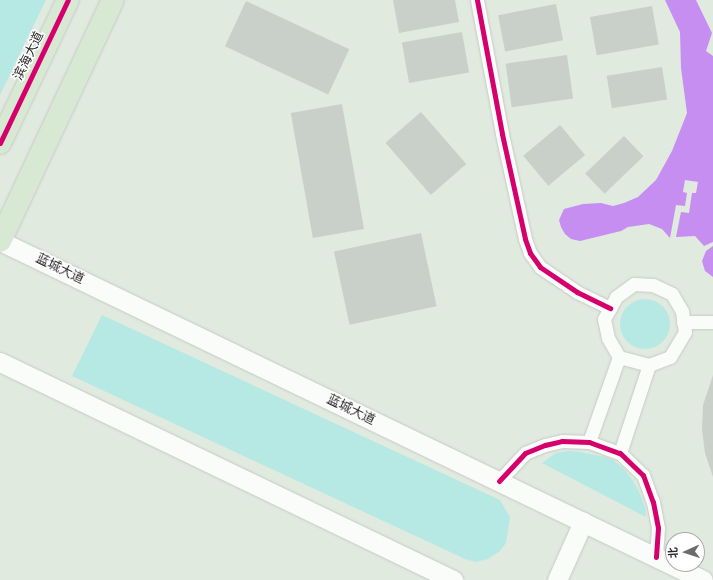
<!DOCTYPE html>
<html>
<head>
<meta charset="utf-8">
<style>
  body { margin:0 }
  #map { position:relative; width:713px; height:580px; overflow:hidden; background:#e0eadf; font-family:"Sofia Sans Condensed","Noto Sans SC",sans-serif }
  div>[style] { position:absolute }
  .green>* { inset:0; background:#b6e9e3 }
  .round { border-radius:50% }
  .water>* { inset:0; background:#c68ef0 }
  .building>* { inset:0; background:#c9d0c9; transform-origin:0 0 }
  .roads { filter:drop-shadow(0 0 1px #c8c9c7) drop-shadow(0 0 1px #c8c9c7) }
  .street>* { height:13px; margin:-6.5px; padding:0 6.5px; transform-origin:6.5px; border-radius:6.5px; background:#fafcfa }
  .secondary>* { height:19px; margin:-9.5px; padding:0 9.5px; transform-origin:9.5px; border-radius:9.5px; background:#fafcfa }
  .highway>* { height:22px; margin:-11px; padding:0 11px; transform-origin:11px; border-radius:11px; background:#d8e9d3 }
  .cycleway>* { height:5px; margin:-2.5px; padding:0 2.5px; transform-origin:2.5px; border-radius:2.5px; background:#d6006c }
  span { translate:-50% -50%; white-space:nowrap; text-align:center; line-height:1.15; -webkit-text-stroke:3px #fff; paint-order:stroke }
  .street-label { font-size:13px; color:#2a2a2a }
  .north { position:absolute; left:665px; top:532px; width:40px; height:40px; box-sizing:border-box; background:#fff; border:1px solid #aaa; border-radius:50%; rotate:267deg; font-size:11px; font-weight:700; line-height:16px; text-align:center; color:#2a2a2a }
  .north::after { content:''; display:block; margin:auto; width:14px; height:18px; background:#6a6d69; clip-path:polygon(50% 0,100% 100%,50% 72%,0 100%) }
</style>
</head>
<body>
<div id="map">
  <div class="green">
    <div style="clip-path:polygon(0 0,46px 0,0 95px)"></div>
    <div class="round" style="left:620px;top:299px;width:50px;height:50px"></div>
    <div style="clip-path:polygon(102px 315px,500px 500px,510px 517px,506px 543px,500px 551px,488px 559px,476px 562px,465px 559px,72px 376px)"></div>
    <div style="clip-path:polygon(569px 451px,580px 452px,605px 457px,613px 460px,624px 469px,634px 482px,640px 494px,645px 507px,646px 517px,542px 463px,556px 453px)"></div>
  </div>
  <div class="water">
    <div style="clip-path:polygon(665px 0,696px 0,712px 33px,706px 51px,713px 56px,713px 242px,704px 246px,695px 236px,676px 237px,681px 212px,689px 213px,692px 193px,696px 193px,698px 182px,685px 180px,683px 192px,687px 193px,685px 206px,676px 205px,670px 238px,662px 229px,649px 224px,628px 227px,621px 231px,580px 241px,571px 239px,565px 234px,561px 227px,559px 220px,564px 209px,583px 204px,601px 203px,613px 206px,624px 203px,638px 197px,656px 180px,672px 151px,687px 113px,681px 68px,680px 32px)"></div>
    <div style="clip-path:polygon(713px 246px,713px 277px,705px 271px,702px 261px,706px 251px)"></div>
  </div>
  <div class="building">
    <div style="clip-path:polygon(393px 0,455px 0,459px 22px,399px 33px)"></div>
    <div style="left:246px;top:1px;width:114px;height:50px;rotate:25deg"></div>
    <div style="left:556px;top:4px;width:37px;height:59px;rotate:79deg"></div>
    <div style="left:652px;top:6px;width:39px;height:63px;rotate:80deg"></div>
    <div style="left:462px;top:32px;width:41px;height:61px;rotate:80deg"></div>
    <div style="left:567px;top:55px;width:44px;height:62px;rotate:82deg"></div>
    <div style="left:662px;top:67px;width:33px;height:56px;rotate:81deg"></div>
    <div style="left:342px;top:104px;width:127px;height:52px;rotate:80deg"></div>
    <div style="left:421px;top:112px;width:69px;height:47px;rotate:49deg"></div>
    <div style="left:560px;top:125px;width:39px;height:48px;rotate:50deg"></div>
    <div style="left:624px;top:136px;width:28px;height:54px;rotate:46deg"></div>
    <div style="left:421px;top:233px;width:75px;height:89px;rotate:78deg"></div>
    <div style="clip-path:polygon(713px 375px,713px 477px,705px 453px,702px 429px,703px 405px)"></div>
  </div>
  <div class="roads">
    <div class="street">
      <div style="left:477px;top:0;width:136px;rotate:79.4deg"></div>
      <div style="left:502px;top:134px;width:107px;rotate:77.6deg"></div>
      <div style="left:525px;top:239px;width:15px;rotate:70deg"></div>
      <div style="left:530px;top:253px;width:17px;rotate:54deg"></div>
      <div style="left:540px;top:267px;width:45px;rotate:34deg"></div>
      <div style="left:577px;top:292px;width:37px;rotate:26deg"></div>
      <div style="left:634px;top:284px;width:19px;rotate:3deg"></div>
      <div style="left:653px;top:285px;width:21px;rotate:25deg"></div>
      <div style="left:672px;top:294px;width:20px;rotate:60deg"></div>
      <div style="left:682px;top:311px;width:21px;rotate:82deg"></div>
      <div style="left:685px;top:332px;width:29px;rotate:121deg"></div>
      <div style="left:670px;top:357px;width:22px;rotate:159deg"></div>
      <div style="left:649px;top:365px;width:31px;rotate:-165deg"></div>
      <div style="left:619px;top:357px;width:22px;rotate:-120deg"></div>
      <div style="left:608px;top:338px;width:19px;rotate:-102deg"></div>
      <div style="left:604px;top:319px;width:25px;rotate:-61deg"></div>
      <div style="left:616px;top:297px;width:22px;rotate:-36deg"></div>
      <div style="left:683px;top:322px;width:30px"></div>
      <div style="left:589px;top:442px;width:90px;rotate:-70.6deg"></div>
      <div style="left:620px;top:453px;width:93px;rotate:-71.8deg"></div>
      <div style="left:499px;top:481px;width:38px;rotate:-47deg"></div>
      <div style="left:525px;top:453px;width:22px;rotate:-22deg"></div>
      <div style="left:545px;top:445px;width:17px;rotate:-13deg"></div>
      <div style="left:562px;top:441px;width:27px;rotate:2deg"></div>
      <div style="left:589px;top:442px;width:33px;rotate:20deg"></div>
      <div style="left:620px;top:453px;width:32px;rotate:44deg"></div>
      <div style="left:643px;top:475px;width:29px;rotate:70deg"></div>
      <div style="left:653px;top:502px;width:26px;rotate:79deg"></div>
      <div style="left:658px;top:528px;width:29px;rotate:94deg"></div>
    </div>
    <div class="secondary">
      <div style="left:0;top:241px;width:780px;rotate:25.74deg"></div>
      <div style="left:0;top:362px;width:503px;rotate:25.7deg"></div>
      <div style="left:557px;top:580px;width:64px;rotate:-65.9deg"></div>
    </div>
    <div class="highway">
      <div style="left:0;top:143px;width:158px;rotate:-64.6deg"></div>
      <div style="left:0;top:241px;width:266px;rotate:-64.9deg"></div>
    </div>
  </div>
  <div class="cycleway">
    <div style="left:477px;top:0;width:136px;rotate:79.4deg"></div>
    <div style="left:502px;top:134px;width:107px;rotate:77.6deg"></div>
    <div style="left:525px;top:239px;width:15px;rotate:70deg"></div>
    <div style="left:530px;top:253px;width:17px;rotate:54deg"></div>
    <div style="left:540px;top:267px;width:45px;rotate:34deg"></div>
    <div style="left:577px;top:292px;width:37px;rotate:26deg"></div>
    <div style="left:0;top:143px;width:158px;rotate:-64.6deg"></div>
    <div style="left:499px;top:481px;width:38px;rotate:-47deg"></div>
    <div style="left:525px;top:453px;width:22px;rotate:-22deg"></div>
    <div style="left:545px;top:445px;width:17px;rotate:-13deg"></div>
    <div style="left:562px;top:441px;width:27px;rotate:2deg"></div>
    <div style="left:589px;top:442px;width:33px;rotate:20deg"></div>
    <div style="left:620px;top:453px;width:32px;rotate:44deg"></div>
    <div style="left:643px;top:475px;width:29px;rotate:70deg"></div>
    <div style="left:653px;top:502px;width:26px;rotate:79deg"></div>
    <div style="left:658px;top:528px;width:29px;rotate:94deg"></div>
  </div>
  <div class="street-label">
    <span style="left:29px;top:56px;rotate:-64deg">滨海大道</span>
    <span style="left:60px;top:269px;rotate:26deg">蓝城大道</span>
    <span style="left:351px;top:410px;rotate:26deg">蓝城大道</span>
  </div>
  <div class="north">北</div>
</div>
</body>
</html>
